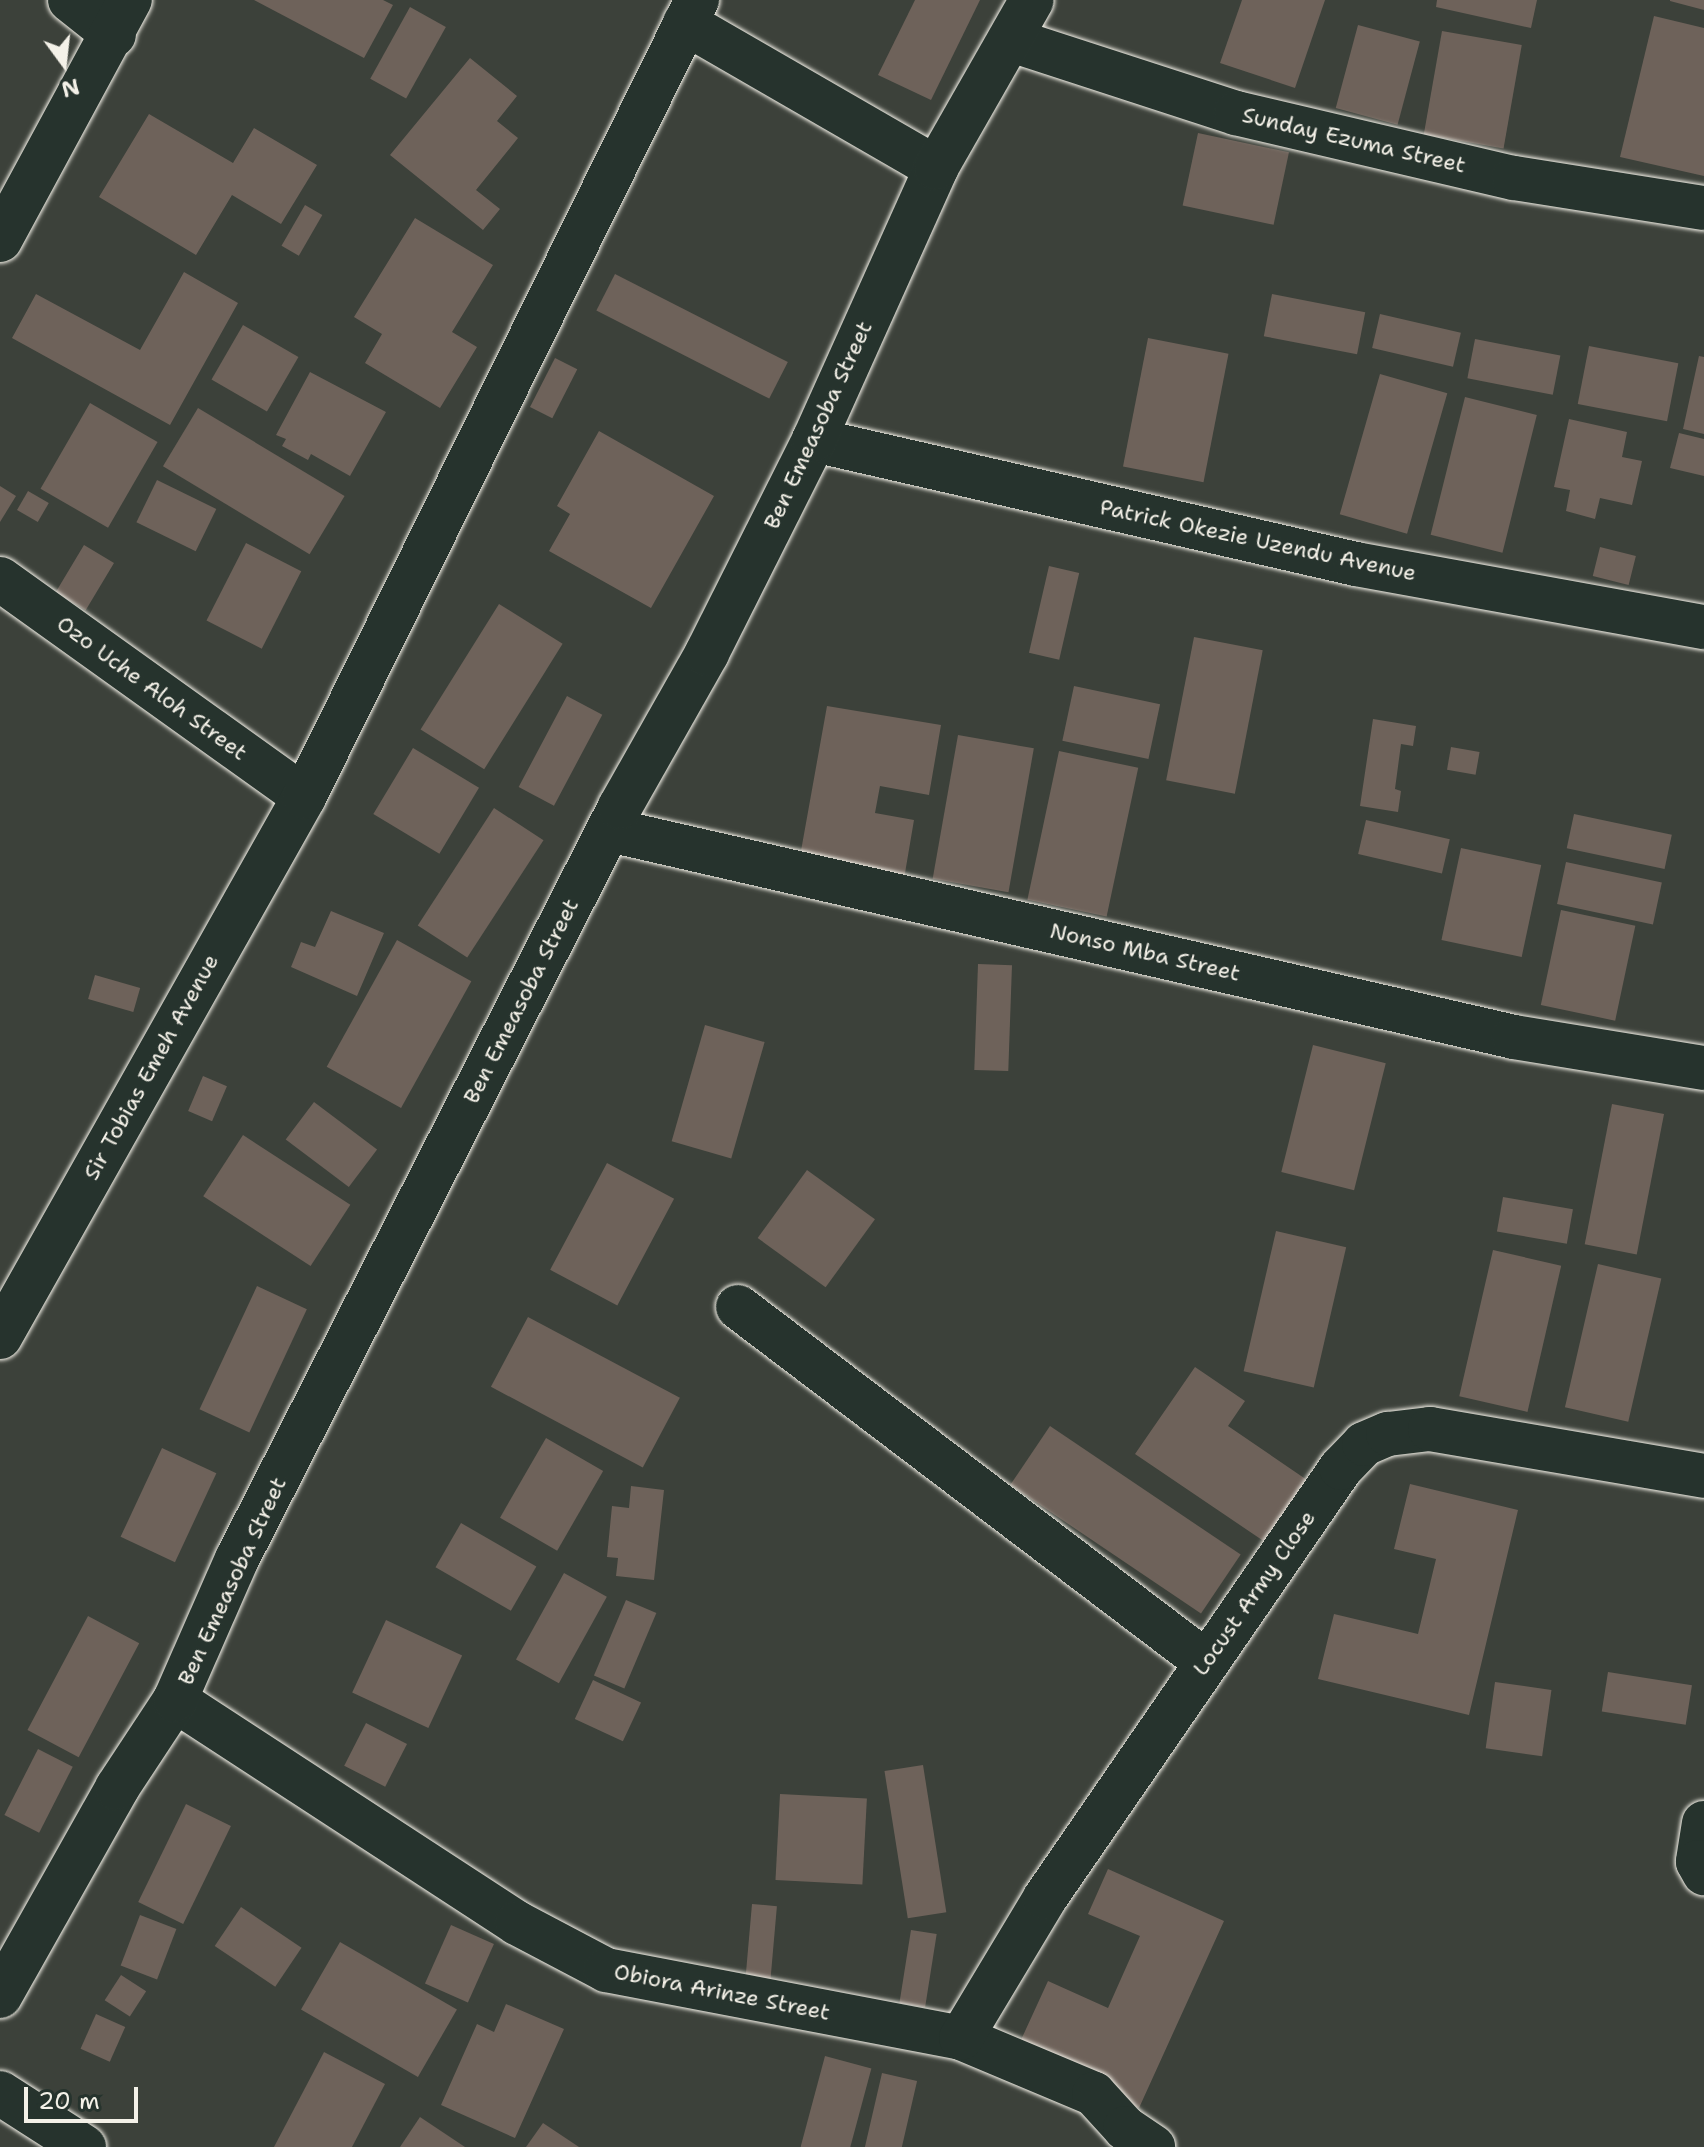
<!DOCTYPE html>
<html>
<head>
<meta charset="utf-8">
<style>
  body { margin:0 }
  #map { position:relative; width:1704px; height:2147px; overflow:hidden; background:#3c413a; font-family:"Shantell Sans",sans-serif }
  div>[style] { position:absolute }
  .building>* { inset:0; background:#6e625a; transform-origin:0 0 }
  .roads { filter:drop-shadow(0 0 2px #f4f1e8) drop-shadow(0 0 2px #f4f1e8) }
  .minor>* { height:44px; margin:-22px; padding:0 22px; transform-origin:22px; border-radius:22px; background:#26332d }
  span { translate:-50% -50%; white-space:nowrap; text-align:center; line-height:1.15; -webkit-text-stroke:6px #26332d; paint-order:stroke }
  .street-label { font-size:22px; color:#f4f1e8 }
  .north { position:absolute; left:24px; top:24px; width:80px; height:80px; -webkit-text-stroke:6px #26332d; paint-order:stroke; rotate:165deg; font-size:22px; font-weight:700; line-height:32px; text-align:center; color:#f4f1e8 }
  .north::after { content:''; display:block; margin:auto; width:28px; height:36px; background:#f4f1e8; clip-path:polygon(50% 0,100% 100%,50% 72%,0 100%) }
  .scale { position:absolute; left:24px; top:2087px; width:114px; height:36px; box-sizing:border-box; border:4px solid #f4f1e8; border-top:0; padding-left:10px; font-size:24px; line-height:28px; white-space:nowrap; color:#f4f1e8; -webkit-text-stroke:6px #26332d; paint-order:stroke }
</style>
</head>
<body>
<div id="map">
  <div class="building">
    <div style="clip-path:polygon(254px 0,383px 0,393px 5px,364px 58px)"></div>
    <div style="clip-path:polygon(915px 0,980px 0,931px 100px,878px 75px)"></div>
    <div style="clip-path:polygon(1242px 0,1325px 0,1295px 88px,1220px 63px)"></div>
    <div style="clip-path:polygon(1437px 0,1537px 0,1531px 28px,1436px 7px)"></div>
    <div style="clip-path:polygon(1670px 0,1704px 0,1704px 10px,1670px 1px)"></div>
    <div style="left:410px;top:7px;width:41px;height:82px;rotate:29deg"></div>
    <div style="clip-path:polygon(1654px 16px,1704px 28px,1704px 176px,1620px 157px)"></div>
    <div style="left:1358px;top:25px;width:64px;height:86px;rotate:15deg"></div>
    <div style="left:1442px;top:31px;width:81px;height:105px;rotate:10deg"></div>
    <div style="clip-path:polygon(470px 58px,517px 96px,497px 121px,518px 138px,476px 190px,500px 209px,483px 230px,390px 155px)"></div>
    <div style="clip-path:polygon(149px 114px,233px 163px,254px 128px,317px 165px,281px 224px,232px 195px,196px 255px,99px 197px)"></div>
    <div style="left:1198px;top:133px;width:93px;height:74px;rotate:12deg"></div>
    <div style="left:305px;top:205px;width:20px;height:47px;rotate:30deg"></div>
    <div style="clip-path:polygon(415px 218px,493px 265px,452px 332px,477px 347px,440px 408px,365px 363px,382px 334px,354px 317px)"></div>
    <div style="clip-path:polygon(184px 272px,238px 303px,170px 425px,12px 338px,36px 294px,140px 350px)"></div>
    <div style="left:615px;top:274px;width:194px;height:41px;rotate:27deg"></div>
    <div style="left:1272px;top:294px;width:95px;height:43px;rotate:11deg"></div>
    <div style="left:1380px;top:314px;width:83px;height:35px;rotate:13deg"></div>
    <div style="left:243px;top:325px;width:64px;height:63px;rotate:30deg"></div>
    <div style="left:1148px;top:338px;width:82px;height:131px;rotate:11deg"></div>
    <div style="left:1475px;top:339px;width:87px;height:40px;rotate:11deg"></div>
    <div style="left:1589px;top:346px;width:91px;height:59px;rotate:11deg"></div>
    <div style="clip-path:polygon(1699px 356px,1704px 357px,1704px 434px,1683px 429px)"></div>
    <div style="left:555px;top:358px;width:25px;height:55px;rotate:27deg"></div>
    <div style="clip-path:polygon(310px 372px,386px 412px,350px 476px,311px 454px,308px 460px,282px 446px,286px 439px,276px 435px)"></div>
    <div style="left:1380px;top:374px;width:70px;height:146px;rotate:16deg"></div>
    <div style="left:1465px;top:397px;width:74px;height:142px;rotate:14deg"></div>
    <div style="left:90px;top:403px;width:78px;height:99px;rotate:30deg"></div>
    <div style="left:198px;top:408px;width:171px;height:68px;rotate:31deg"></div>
    <div style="clip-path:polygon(1569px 419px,1627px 432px,1622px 457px,1642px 461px,1632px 505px,1600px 498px,1595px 519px,1566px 511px,1570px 490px,1554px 487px)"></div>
    <div style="clip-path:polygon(599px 431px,714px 496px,651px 608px,549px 551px,570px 514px,557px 506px)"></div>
    <div style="clip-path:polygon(1679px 433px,1704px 439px,1704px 476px,1670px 468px)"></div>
    <div style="left:157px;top:480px;width:66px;height:47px;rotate:26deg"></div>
    <div style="clip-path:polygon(0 486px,16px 496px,0 522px)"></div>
    <div style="left:28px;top:491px;width:24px;height:22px;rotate:30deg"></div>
    <div style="left:246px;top:543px;width:62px;height:87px;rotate:27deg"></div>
    <div style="left:84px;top:545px;width:35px;height:55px;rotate:31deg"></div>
    <div style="left:1600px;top:547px;width:37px;height:30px;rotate:14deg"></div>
    <div style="left:1049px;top:566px;width:31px;height:89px;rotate:13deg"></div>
    <div style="left:499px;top:604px;width:75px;height:148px;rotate:32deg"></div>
    <div style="left:1194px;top:637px;width:70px;height:146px;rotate:11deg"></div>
    <div style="left:1074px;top:686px;width:88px;height:56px;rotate:12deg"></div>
    <div style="left:567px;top:696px;width:40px;height:103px;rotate:28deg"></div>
    <div style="clip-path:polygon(827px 706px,941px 725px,929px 795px,880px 786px,875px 813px,914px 820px,904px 879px,799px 862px)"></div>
    <div style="clip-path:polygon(1373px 719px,1416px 726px,1413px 746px,1401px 744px,1395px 789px,1401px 791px,1398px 812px,1360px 806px)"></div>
    <div style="left:958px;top:735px;width:77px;height:146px;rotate:10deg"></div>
    <div style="left:1451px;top:747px;width:29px;height:23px;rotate:10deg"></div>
    <div style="left:413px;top:748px;width:77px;height:77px;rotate:31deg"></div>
    <div style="left:1059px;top:751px;width:81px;height:152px;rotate:12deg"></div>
    <div style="left:494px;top:808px;width:59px;height:140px;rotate:33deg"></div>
    <div style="left:1574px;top:814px;width:100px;height:35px;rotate:12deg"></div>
    <div style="left:1366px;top:820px;width:86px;height:35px;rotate:13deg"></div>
    <div style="left:1461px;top:848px;width:82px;height:94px;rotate:12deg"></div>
    <div style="left:1566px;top:862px;width:98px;height:43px;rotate:12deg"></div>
    <div style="left:1561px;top:910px;width:76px;height:97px;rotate:12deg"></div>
    <div style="clip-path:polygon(331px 911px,384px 933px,357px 996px,291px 967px,301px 942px,315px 947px)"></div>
    <div style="left:397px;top:940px;width:85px;height:145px;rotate:29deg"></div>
    <div style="left:978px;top:964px;width:34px;height:106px;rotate:2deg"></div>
    <div style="left:95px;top:975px;width:47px;height:25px;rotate:16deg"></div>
    <div style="left:705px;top:1025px;width:62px;height:121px;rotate:16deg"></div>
    <div style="left:1313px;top:1045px;width:75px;height:131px;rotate:14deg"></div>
    <div style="left:203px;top:1076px;width:26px;height:38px;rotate:23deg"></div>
    <div style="left:314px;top:1102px;width:79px;height:47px;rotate:37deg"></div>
    <div style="left:1612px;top:1104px;width:53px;height:143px;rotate:11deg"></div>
    <div style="left:243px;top:1135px;width:128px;height:73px;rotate:33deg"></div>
    <div style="left:607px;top:1163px;width:76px;height:121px;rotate:28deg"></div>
    <div style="left:807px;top:1170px;width:84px;height:84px;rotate:36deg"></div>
    <div style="left:1503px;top:1197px;width:71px;height:35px;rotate:10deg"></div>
    <div style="left:1276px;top:1231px;width:72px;height:144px;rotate:13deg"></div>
    <div style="left:1493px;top:1250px;width:70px;height:150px;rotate:13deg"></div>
    <div style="left:1598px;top:1264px;width:65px;height:147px;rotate:13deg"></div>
    <div style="left:257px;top:1286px;width:55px;height:136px;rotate:25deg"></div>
    <div style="left:528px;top:1317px;width:172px;height:79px;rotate:28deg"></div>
    <div style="clip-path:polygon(1195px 1367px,1245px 1401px,1228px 1426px,1307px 1480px,1265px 1542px,1135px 1454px)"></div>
    <div style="left:1050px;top:1426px;width:230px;height:71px;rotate:34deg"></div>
    <div style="left:546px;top:1438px;width:66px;height:92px;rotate:30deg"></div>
    <div style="left:162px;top:1448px;width:60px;height:98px;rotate:25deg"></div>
    <div style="clip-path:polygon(1410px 1484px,1518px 1510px,1469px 1715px,1318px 1679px,1334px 1614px,1418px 1634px,1436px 1559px,1394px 1549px)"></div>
    <div style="clip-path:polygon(631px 1486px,664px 1490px,654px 1580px,616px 1576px,618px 1558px,607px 1557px,612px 1506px,629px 1508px)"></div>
    <div style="left:461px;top:1523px;width:87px;height:51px;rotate:30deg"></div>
    <div style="left:564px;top:1573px;width:49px;height:99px;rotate:29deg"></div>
    <div style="left:626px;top:1600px;width:33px;height:82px;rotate:23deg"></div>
    <div style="left:88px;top:1616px;width:58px;height:129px;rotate:28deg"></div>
    <div style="left:386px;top:1620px;width:84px;height:80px;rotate:25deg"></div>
    <div style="left:1608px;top:1672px;width:85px;height:40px;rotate:9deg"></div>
    <div style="left:593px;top:1680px;width:53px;height:43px;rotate:25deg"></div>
    <div style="left:1495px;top:1682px;width:57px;height:67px;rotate:8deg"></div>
    <div style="left:366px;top:1723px;width:46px;height:48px;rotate:27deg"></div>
    <div style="left:38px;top:1749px;width:39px;height:74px;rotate:27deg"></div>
    <div style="left:923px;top:1765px;width:149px;height:39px;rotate:81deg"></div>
    <div style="left:780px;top:1794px;width:87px;height:86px;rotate:3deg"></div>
    <div style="left:186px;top:1804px;width:50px;height:109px;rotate:26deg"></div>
    <div style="clip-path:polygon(1108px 1869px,1224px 1921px,1139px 2108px,1015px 2053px,1048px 1981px,1108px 2008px,1140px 1936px,1088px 1914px)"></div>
    <div style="left:752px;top:1904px;width:25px;height:83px;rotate:5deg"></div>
    <div style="left:241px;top:1907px;width:73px;height:47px;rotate:34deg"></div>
    <div style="left:140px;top:1915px;width:39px;height:54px;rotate:21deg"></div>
    <div style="left:451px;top:1925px;width:47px;height:64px;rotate:24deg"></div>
    <div style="left:911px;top:1930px;width:26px;height:74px;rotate:9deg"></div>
    <div style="left:340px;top:1942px;width:135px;height:78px;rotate:30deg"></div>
    <div style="left:121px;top:1975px;width:30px;height:30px;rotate:33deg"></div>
    <div style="clip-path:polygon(506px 2004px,564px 2029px,515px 2138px,441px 2105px,477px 2024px,494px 2032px)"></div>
    <div style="left:96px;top:2014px;width:32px;height:38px;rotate:24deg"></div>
    <div style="clip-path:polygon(324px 2052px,385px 2084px,352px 2147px,274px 2147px)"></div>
    <div style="left:825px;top:2056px;width:48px;height:94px;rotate:15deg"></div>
    <div style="left:882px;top:2073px;width:36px;height:76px;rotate:13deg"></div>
    <div style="clip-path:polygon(420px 2117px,465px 2147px,400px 2147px)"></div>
    <div style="clip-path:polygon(543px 2123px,579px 2147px,526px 2147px)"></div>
  </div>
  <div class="roads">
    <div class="minor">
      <div style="left:70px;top:0;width:56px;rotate:38.5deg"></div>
      <div style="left:685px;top:23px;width:290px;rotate:30deg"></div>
      <div style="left:1011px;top:40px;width:237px;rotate:18deg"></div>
      <div style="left:1236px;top:113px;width:285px;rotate:13.2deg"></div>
      <div style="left:1514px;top:178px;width:192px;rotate:9deg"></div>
      <div style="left:0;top:240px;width:273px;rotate:-61.6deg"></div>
      <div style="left:814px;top:440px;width:556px;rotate:12.89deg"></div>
      <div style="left:1356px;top:564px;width:354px;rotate:10.3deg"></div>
      <div style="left:0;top:579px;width:374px;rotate:35.6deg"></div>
      <div style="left:620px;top:807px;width:25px;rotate:104deg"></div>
      <div style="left:614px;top:831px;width:923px;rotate:12.89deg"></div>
      <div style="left:1514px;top:1037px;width:193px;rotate:9.3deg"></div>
      <div style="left:738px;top:1307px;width:587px;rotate:37.18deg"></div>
      <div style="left:0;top:1337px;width:620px;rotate:-60.62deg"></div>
      <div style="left:304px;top:797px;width:889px;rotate:-63.75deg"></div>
      <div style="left:175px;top:1700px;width:408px;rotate:33.1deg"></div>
      <div style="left:517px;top:1923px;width:101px;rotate:27.8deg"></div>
      <div style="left:606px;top:1970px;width:361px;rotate:10.8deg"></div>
      <div style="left:961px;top:2038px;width:144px;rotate:22.8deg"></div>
      <div style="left:1094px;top:2094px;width:46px;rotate:47.6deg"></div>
      <div style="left:1125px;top:2128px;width:34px;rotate:34deg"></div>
      <div style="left:1704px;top:1823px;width:39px;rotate:99deg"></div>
      <div style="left:1698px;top:1862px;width:13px;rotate:61deg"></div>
      <div style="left:0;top:1996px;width:239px;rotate:-60.6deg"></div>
      <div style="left:117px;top:1788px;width:105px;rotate:-56.6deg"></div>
      <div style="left:175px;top:1700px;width:154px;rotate:-66.3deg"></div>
      <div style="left:237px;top:1559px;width:844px;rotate:-63.01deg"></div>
      <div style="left:620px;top:807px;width:177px;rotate:-60.5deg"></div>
      <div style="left:707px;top:653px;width:238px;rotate:-63.3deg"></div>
      <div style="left:814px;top:440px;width:298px;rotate:-65.8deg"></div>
      <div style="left:936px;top:168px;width:193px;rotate:-60.3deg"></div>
      <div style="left:961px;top:2038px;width:163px;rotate:-59deg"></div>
      <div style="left:1045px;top:1898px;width:522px;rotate:-55.46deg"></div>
      <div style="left:1341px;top:1468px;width:33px;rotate:-46deg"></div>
      <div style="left:1364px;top:1444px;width:26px;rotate:-23deg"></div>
      <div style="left:1388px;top:1434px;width:42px;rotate:-6.8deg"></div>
      <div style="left:1430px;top:1429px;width:278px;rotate:9.7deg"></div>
      <div style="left:0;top:2093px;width:100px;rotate:32.7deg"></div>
    </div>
  </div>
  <div class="street-label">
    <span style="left:1354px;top:140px;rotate:13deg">Sunday Ezuma Street</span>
    <span style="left:818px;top:425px;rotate:-65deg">Ben Emeasoba Street</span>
    <span style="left:1258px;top:540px;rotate:12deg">Patrick Okezie Uzendu Avenue</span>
    <span style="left:152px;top:688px;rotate:36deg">Ozo Uche Aloh Street</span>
    <span style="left:1145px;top:952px;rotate:13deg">Nonso Mba Street</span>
    <span style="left:521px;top:1001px;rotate:-63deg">Ben Emeasoba Street</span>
    <span style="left:151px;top:1067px;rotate:-61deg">Sir Tobias Emeh Avenue</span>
    <span style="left:232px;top:1581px;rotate:-65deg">Ben Emeasoba Street</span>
    <span style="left:1254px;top:1593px;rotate:-55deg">Locust Army Close</span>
    <span style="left:722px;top:1992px;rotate:11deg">Obiora Arinze Street</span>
  </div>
  <div class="north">N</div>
  <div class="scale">20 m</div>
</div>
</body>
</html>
